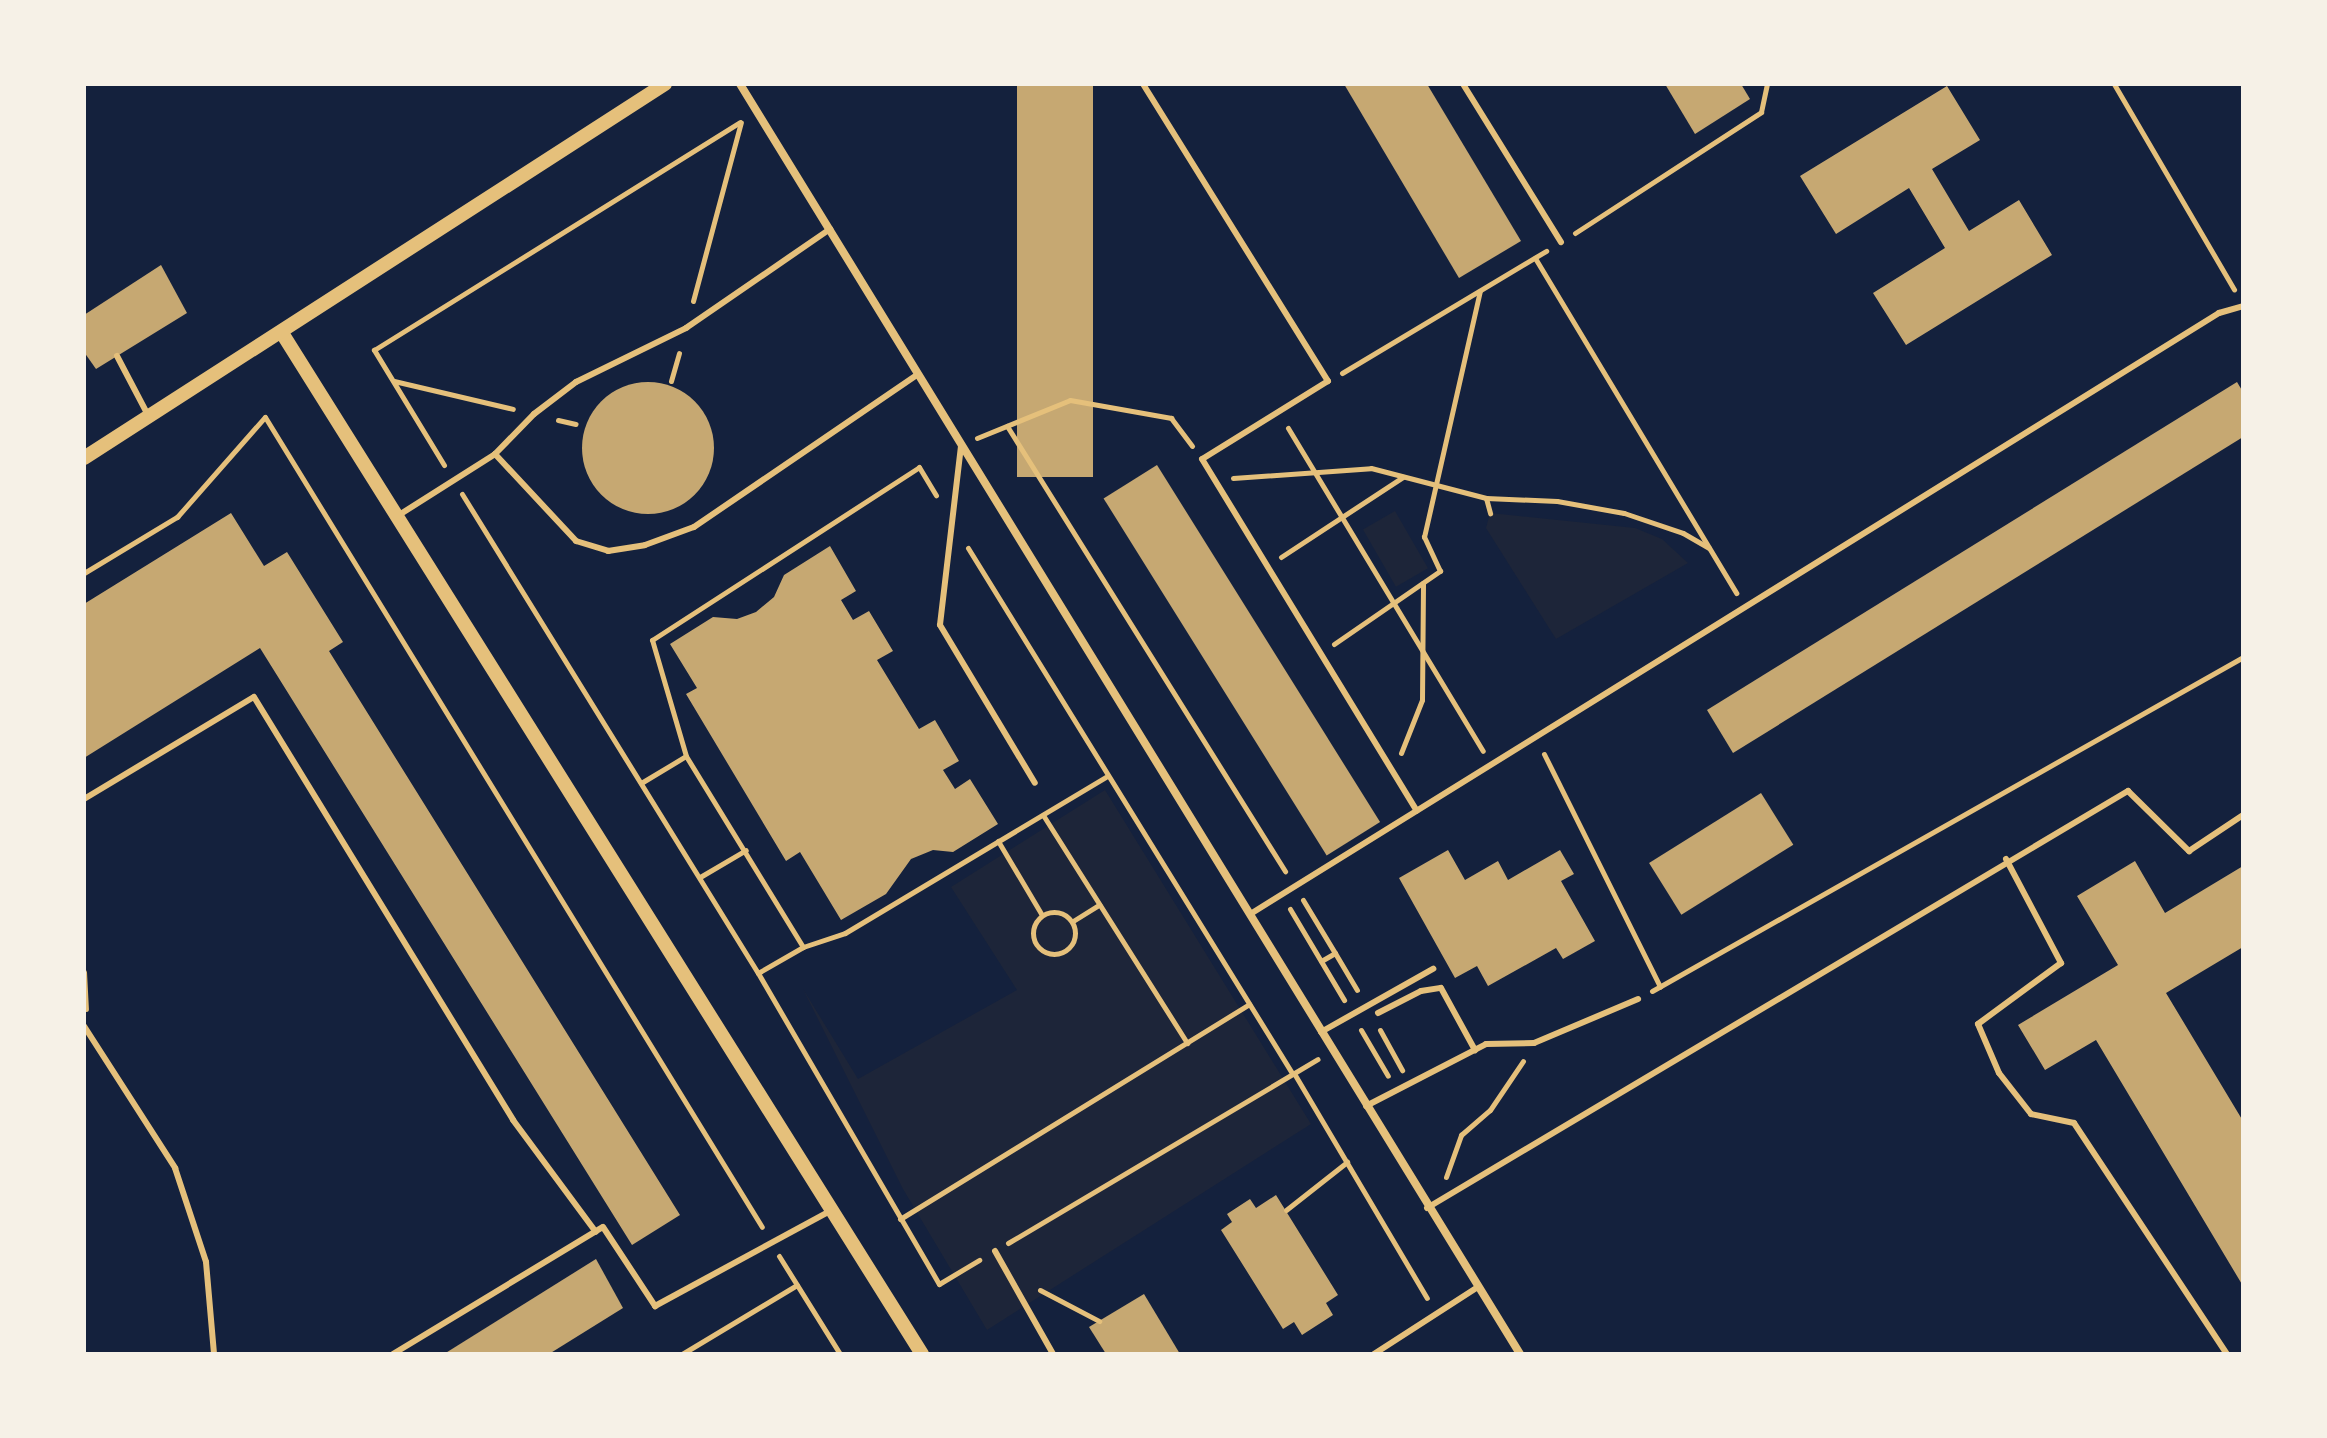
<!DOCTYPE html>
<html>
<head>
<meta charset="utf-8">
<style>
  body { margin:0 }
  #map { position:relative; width:2327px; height:1438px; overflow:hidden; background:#14213d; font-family:Raleway,sans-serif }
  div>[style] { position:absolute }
  .green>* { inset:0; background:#1d2539; transform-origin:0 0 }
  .building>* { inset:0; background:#c6a872; transform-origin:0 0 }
  .round { border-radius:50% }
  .path>* { height:5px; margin:-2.5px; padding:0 2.5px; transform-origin:2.5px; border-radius:2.5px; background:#e5c07b }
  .path>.ring { margin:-2.5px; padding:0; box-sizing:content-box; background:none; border:5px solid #e5c07b; border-radius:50% }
  .service>* { height:6px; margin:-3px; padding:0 3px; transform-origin:3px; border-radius:3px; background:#e5c07b }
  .minor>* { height:8px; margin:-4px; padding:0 4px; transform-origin:4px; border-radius:4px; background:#e5c07b }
  .tertiary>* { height:14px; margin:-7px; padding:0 7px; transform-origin:7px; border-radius:7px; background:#e5c07b }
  span { translate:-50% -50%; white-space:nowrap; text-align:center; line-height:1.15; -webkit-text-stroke:8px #f6f1e7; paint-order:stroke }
  .frame { position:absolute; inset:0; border:86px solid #f6f1e7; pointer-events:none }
</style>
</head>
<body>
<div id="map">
  <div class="green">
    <div style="left:1395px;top:511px;width:66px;height:37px;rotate:60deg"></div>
    <div style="clip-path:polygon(1490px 513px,1635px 528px,1662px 539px,1688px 563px,1556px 639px,1486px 528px)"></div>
    <div style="clip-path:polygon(1105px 790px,1311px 1124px,987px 1330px,903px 1189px,803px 989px,858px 1079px,1017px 990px,951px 887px)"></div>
  </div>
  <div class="building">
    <div style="left:1017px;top:84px;width:76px;height:393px"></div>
    <div style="clip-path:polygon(1344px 84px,1427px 84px,1521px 241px,1459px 278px)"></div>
    <div style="clip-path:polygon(1665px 84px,1741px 84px,1750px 99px,1695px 134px)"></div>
    <div style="clip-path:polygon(1947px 86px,1980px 140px,1932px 169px,1969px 231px,2019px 200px,2052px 255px,1906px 345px,1873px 293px,1945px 248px,1909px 188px,1836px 234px,1800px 176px)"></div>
    <div style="clip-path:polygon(161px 265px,187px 313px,96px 369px,84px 352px,84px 315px)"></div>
    <div class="round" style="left:582px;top:382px;width:132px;height:132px"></div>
    <div style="clip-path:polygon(2237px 382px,2243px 392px,2243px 437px,1733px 753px,1707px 710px)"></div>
    <div style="left:1157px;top:465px;width:421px;height:63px;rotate:58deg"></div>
    <div style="clip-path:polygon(231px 513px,264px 566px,287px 552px,343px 642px,329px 651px,680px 1215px,632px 1245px,260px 648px,84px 758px,84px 604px)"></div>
    <div style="clip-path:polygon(830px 546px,856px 591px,841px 600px,853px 620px,869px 611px,893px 651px,877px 660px,919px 729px,935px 720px,959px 761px,943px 770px,955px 789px,970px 779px,998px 824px,953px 852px,933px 850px,911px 859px,886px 894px,841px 920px,800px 852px,786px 861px,686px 694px,697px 688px,670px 644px,713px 617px,737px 619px,756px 612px,774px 597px,784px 575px)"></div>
    <div style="left:1761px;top:793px;width:61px;height:132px;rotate:58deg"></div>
    <div style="clip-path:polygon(1448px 850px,1465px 880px,1498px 861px,1508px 880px,1560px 850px,1574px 874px,1561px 881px,1595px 941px,1563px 959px,1556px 948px,1488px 986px,1477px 966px,1455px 978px,1399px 878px)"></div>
    <div style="clip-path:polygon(2135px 861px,2165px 913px,2243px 866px,2243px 947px,2166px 993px,2243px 1121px,2243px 1286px,2096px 1040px,2045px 1070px,2018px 1025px,2118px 965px,2077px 896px)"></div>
    <div style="clip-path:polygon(1276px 1195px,1338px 1295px,1326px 1303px,1333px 1315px,1302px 1335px,1294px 1322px,1283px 1329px,1221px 1230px,1232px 1222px,1227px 1214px,1250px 1199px,1256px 1208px)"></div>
    <div style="clip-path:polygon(596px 1259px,623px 1308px,549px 1354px,444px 1354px)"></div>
    <div style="clip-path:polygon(1144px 1294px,1180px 1354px,1106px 1354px,1089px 1327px)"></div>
  </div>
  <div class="path">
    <div style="left:2114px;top:84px;width:238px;rotate:59.7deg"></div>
    <div style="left:1575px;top:233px;width:222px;rotate:-33deg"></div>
    <div style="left:1761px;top:112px;width:29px;rotate:-78deg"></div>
    <div style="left:1535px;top:258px;width:391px;rotate:59deg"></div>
    <div style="left:693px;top:301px;width:185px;rotate:-75deg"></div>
    <div style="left:1342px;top:373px;width:238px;rotate:-30.9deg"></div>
    <div style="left:394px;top:381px;width:122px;rotate:13.2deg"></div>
    <div style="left:671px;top:381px;width:29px;rotate:-74deg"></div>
    <div style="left:558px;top:420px;width:18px;rotate:13deg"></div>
    <div style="left:1007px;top:426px;width:525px;rotate:58.01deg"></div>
    <div style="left:1288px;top:428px;width:377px;rotate:58.9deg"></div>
    <div style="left:977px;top:438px;width:100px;rotate:-22.2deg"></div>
    <div style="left:1070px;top:400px;width:103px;rotate:10.1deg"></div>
    <div style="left:1171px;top:418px;width:35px;rotate:53deg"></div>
    <div style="left:444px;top:465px;width:135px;rotate:-121.3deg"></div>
    <div style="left:374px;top:350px;width:431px;rotate:-31.9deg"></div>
    <div style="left:1233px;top:478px;width:138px;rotate:-4.1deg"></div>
    <div style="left:1371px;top:468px;width:119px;rotate:14.6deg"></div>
    <div style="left:1486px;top:498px;width:71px;rotate:2.4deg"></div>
    <div style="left:1557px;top:501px;width:68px;rotate:10.2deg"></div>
    <div style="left:1624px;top:513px;width:62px;rotate:18.7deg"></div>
    <div style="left:1683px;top:533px;width:30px;rotate:30deg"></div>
    <div style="left:462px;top:494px;width:563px;rotate:58.29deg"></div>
    <div style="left:758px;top:973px;width:360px;rotate:59.8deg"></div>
    <div style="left:939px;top:1284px;width:47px;rotate:-31deg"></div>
    <div style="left:1486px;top:498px;width:16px;rotate:75deg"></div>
    <div style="left:968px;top:548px;width:617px;rotate:58.32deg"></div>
    <div style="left:1281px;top:557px;width:146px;rotate:-33.3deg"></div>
    <div style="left:84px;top:573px;width:109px;rotate:-31.1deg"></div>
    <div style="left:177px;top:517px;width:133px;rotate:-48.7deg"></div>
    <div style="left:265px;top:417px;width:950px;rotate:58.47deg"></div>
    <div style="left:1334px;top:644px;width:129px;rotate:-34.6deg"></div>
    <div style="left:1440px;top:571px;width:38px;rotate:-115deg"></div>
    <div style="left:1424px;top:537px;width:252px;rotate:-77.2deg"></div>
    <div style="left:1401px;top:753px;width:57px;rotate:-68.4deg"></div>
    <div style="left:1422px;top:700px;width:117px;rotate:-89.5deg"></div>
    <div style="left:1544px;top:754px;width:260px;rotate:63.5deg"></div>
    <div style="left:641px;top:783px;width:52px;rotate:-31deg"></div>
    <div style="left:1043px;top:815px;width:270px;rotate:57.7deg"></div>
    <div style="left:998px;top:841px;width:86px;rotate:59.3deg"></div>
    <div style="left:700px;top:877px;width:53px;rotate:-30.4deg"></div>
    <div style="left:1303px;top:900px;width:62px;rotate:58.9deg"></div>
    <div style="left:1335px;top:953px;width:16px;rotate:150deg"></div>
    <div style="left:1290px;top:909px;width:106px;rotate:59.3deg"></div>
    <div class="ring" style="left:1033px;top:912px;width:37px;height:37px"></div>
    <div style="left:1073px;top:921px;width:31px;rotate:-32deg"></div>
    <div style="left:803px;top:947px;width:224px;rotate:-121.5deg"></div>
    <div style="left:686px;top:756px;width:121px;rotate:-106.3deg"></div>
    <div style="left:652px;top:640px;width:318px;rotate:-32.9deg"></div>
    <div style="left:919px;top:467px;width:33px;rotate:59deg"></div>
    <div style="left:1335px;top:953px;width:43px;rotate:59.3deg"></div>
    <div style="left:84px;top:972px;width:37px;rotate:87deg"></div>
    <div style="left:758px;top:973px;width:52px;rotate:-30deg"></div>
    <div style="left:803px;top:947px;width:44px;rotate:-18.4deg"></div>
    <div style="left:845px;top:933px;width:304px;rotate:-30.9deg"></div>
    <div style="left:1652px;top:991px;width:679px;rotate:-29.47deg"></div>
    <div style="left:1361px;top:1030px;width:53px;rotate:59.6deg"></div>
    <div style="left:1380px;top:1030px;width:46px;rotate:61.2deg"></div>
    <div style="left:1295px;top:1075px;width:259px;rotate:59.4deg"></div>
    <div style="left:1446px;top:1177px;width:45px;rotate:-70.3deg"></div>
    <div style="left:1461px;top:1135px;width:38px;rotate:-41deg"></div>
    <div style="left:1490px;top:1110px;width:59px;rotate:-56deg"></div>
    <div style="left:1286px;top:1210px;width:78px;rotate:-38.2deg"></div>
    <div style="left:900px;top:1219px;width:410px;rotate:-31.6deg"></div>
    <div style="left:1008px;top:1243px;width:360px;rotate:-30.7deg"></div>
    <div style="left:779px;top:1256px;width:115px;rotate:58.1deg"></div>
    <div style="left:1040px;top:1290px;width:67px;rotate:27.7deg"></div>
    <div style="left:682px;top:1354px;width:134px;rotate:-31deg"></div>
  </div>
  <div class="service">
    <div style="left:1143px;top:84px;width:350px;rotate:58.1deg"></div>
    <div style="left:1328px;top:381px;width:148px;rotate:148.2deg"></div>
    <div style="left:1202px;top:459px;width:412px;rotate:58.6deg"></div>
    <div style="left:1463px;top:84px;width:186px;rotate:58.2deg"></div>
    <div style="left:117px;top:356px;width:69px;rotate:62.3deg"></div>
    <div style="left:961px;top:446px;width:180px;rotate:96.7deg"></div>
    <div style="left:940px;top:625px;width:184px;rotate:59deg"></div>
    <div style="left:495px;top:454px;width:119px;rotate:47deg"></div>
    <div style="left:576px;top:541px;width:34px;rotate:17deg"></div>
    <div style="left:608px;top:551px;width:37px;rotate:-9deg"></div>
    <div style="left:645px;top:545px;width:52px;rotate:-20.2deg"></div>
    <div style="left:694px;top:527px;width:271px;rotate:-34.3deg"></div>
    <div style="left:399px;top:515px;width:114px;rotate:-32.4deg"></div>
    <div style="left:495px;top:454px;width:56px;rotate:-45.7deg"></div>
    <div style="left:534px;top:414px;width:53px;rotate:-37.3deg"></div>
    <div style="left:576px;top:382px;width:123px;rotate:-26.1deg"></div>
    <div style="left:686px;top:328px;width:175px;rotate:-34.5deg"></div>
    <div style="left:84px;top:799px;width:198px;rotate:-31deg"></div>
    <div style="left:254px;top:697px;width:496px;rotate:58.5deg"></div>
    <div style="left:513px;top:1120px;width:139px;rotate:53.5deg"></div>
    <div style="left:2006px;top:859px;width:118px;rotate:62.1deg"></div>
    <div style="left:2061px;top:963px;width:103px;rotate:143.7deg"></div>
    <div style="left:1978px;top:1024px;width:53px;rotate:66.8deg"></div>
    <div style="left:1999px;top:1073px;width:52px;rotate:52deg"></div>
    <div style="left:2031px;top:1114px;width:44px;rotate:11.8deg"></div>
    <div style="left:2074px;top:1123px;width:277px;rotate:56.5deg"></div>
    <div style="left:1252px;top:913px;width:1138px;rotate:-31.82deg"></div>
    <div style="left:2219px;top:313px;width:25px;rotate:-16deg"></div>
    <div style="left:1378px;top:1013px;width:48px;rotate:-27.1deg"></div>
    <div style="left:1421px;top:991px;width:20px;rotate:-9deg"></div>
    <div style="left:1441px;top:988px;width:71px;rotate:61.3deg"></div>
    <div style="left:84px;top:1026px;width:169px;rotate:57.3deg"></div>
    <div style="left:175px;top:1168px;width:99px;rotate:71.7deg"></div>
    <div style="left:206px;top:1262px;width:92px;rotate:85deg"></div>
    <div style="left:1321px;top:1032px;width:129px;rotate:-29.4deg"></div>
    <div style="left:1366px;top:1106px;width:135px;rotate:-27.3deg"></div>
    <div style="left:1486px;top:1044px;width:48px;rotate:-1.2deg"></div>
    <div style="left:1534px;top:1043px;width:113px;rotate:-22.9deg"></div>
    <div style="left:1427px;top:1208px;width:816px;rotate:-30.75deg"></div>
    <div style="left:2128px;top:791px;width:86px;rotate:44.5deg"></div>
    <div style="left:2189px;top:851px;width:65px;rotate:-33.7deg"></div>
    <div style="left:995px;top:1251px;width:118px;rotate:60.6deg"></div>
    <div style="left:393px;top:1354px;width:245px;rotate:-31.2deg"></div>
    <div style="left:603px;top:1227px;width:95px;rotate:56.6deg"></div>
    <div style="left:655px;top:1306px;width:199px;rotate:-28.5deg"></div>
    <div style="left:1374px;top:1354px;width:124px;rotate:-32.8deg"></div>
  </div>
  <div class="minor">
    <div style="left:740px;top:84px;width:1490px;rotate:58.44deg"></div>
  </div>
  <div class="tertiary">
    <div style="left:282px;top:333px;width:1205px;rotate:57.92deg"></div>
    <div style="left:84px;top:458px;width:691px;rotate:-32.77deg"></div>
  </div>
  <div class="frame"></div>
</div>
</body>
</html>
